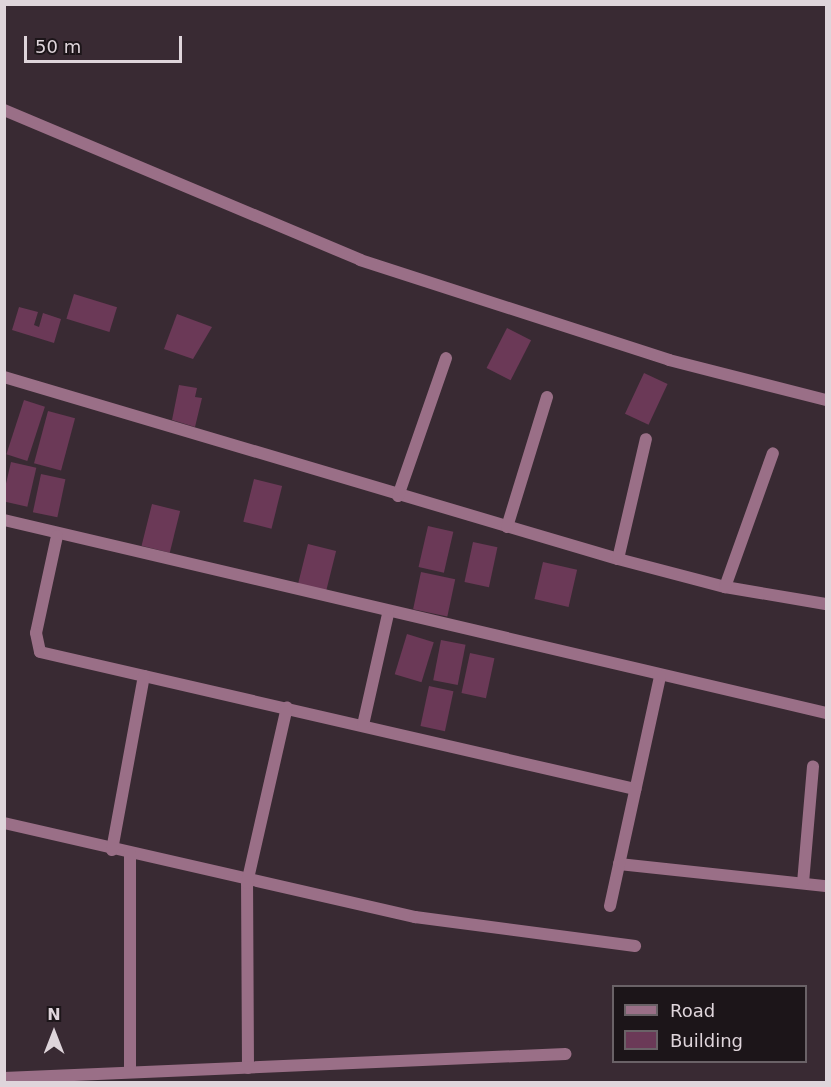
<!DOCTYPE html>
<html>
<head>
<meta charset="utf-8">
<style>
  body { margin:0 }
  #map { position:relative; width:831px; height:1087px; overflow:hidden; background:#392a33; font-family:"DejaVu Sans",sans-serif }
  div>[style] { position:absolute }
  .building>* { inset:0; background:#6b3957; transform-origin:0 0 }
  .minor>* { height:12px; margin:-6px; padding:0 6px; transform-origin:6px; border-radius:6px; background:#9a6f87 }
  span { translate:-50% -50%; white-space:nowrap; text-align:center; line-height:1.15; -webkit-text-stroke:4.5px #1c1519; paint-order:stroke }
  .frame { position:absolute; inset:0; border:6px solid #dfd5db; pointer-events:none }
  .legend { position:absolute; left:612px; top:985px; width:195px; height:78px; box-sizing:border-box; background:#1c1519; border:2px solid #6a6267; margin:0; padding:8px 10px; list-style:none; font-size:18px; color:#dfd5db }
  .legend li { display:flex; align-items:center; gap:12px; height:30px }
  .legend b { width:30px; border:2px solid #6a6267 }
  .north { position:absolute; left:24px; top:1003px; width:60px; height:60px; -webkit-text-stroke:4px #1c1519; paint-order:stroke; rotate:0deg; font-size:16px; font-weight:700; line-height:24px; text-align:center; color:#dfd5db }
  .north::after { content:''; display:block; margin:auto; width:21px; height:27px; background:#dfd5db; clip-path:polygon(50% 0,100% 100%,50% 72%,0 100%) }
  .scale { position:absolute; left:24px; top:36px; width:158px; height:27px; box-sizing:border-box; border:3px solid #dfd5db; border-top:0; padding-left:8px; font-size:18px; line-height:21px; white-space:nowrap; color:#dfd5db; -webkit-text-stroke:4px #1c1519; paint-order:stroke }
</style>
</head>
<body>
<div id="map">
  <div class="building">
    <div style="left:74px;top:294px;width:45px;height:26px;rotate:17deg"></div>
    <div style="clip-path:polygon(19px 307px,38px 312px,34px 325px,39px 327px,43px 313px,61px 319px,54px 343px,12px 330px)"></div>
    <div style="clip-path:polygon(177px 314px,212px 327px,193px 359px,164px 349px)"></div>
    <div style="left:507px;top:328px;width:27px;height:45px;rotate:27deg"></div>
    <div style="left:644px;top:373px;width:26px;height:45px;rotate:25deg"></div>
    <div style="clip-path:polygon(179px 385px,197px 388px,195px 397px,202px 398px,195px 427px,172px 420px)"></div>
    <div style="left:24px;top:400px;width:22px;height:57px;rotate:18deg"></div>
    <div style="left:48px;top:411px;width:28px;height:54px;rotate:15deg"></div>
    <div style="left:11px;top:462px;width:26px;height:40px;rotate:13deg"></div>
    <div style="left:41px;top:474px;width:25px;height:39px;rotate:12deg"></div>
    <div style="left:254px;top:479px;width:29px;height:44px;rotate:14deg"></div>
    <div style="left:152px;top:504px;width:29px;height:43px;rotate:14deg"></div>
    <div style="left:428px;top:526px;width:26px;height:42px;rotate:13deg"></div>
    <div style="left:473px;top:542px;width:25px;height:41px;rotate:12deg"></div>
    <div style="left:308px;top:544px;width:29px;height:42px;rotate:14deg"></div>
    <div style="left:543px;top:562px;width:35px;height:38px;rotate:13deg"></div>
    <div style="left:421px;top:572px;width:35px;height:38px;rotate:12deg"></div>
    <div style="left:407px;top:634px;width:28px;height:42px;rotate:17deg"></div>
    <div style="left:441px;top:640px;width:25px;height:41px;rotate:11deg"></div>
    <div style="left:470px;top:653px;width:25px;height:41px;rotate:12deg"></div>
    <div style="left:429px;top:686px;width:25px;height:41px;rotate:12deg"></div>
  </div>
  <div class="minor">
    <div style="left:4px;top:110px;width:386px;rotate:22.8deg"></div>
    <div style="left:360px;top:260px;width:325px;rotate:17.9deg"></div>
    <div style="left:669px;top:360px;width:162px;rotate:14.3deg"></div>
    <div style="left:4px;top:377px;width:640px;rotate:16.51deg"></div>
    <div style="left:618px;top:559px;width:111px;rotate:14.7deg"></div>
    <div style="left:725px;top:587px;width:102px;rotate:9.6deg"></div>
    <div style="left:398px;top:496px;width:146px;rotate:-70.8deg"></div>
    <div style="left:4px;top:520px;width:844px;rotate:13.21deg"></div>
    <div style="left:507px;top:527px;width:136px;rotate:-72.9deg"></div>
    <div style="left:57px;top:536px;width:99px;rotate:102.2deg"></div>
    <div style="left:36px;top:633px;width:19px;rotate:78deg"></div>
    <div style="left:40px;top:652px;width:611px;rotate:12.97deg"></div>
    <div style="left:618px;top:559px;width:123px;rotate:-76.9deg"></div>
    <div style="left:725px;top:587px;width:142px;rotate:-70.3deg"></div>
    <div style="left:363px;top:725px;width:114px;rotate:-77.3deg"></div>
    <div style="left:4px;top:823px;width:422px;rotate:12.9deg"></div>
    <div style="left:415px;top:917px;width:222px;rotate:7.5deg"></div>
    <div style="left:112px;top:850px;width:177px;rotate:-79.6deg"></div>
    <div style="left:130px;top:854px;width:218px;rotate:90deg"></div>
    <div style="left:619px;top:864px;width:208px;rotate:6.1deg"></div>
    <div style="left:803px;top:883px;width:117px;rotate:-85.1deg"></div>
    <div style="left:610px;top:906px;width:235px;rotate:-77.7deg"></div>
    <div style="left:248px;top:1068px;width:185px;rotate:-90.3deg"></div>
    <div style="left:247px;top:883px;width:180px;rotate:-77.2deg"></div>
    <div style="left:4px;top:1078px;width:562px;rotate:-2.45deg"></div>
  </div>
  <div class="frame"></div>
  <ul class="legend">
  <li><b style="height:8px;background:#9a6f87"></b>Road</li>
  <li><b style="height:16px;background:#6b3957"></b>Building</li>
  </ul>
  <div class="north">N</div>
  <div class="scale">50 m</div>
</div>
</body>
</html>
